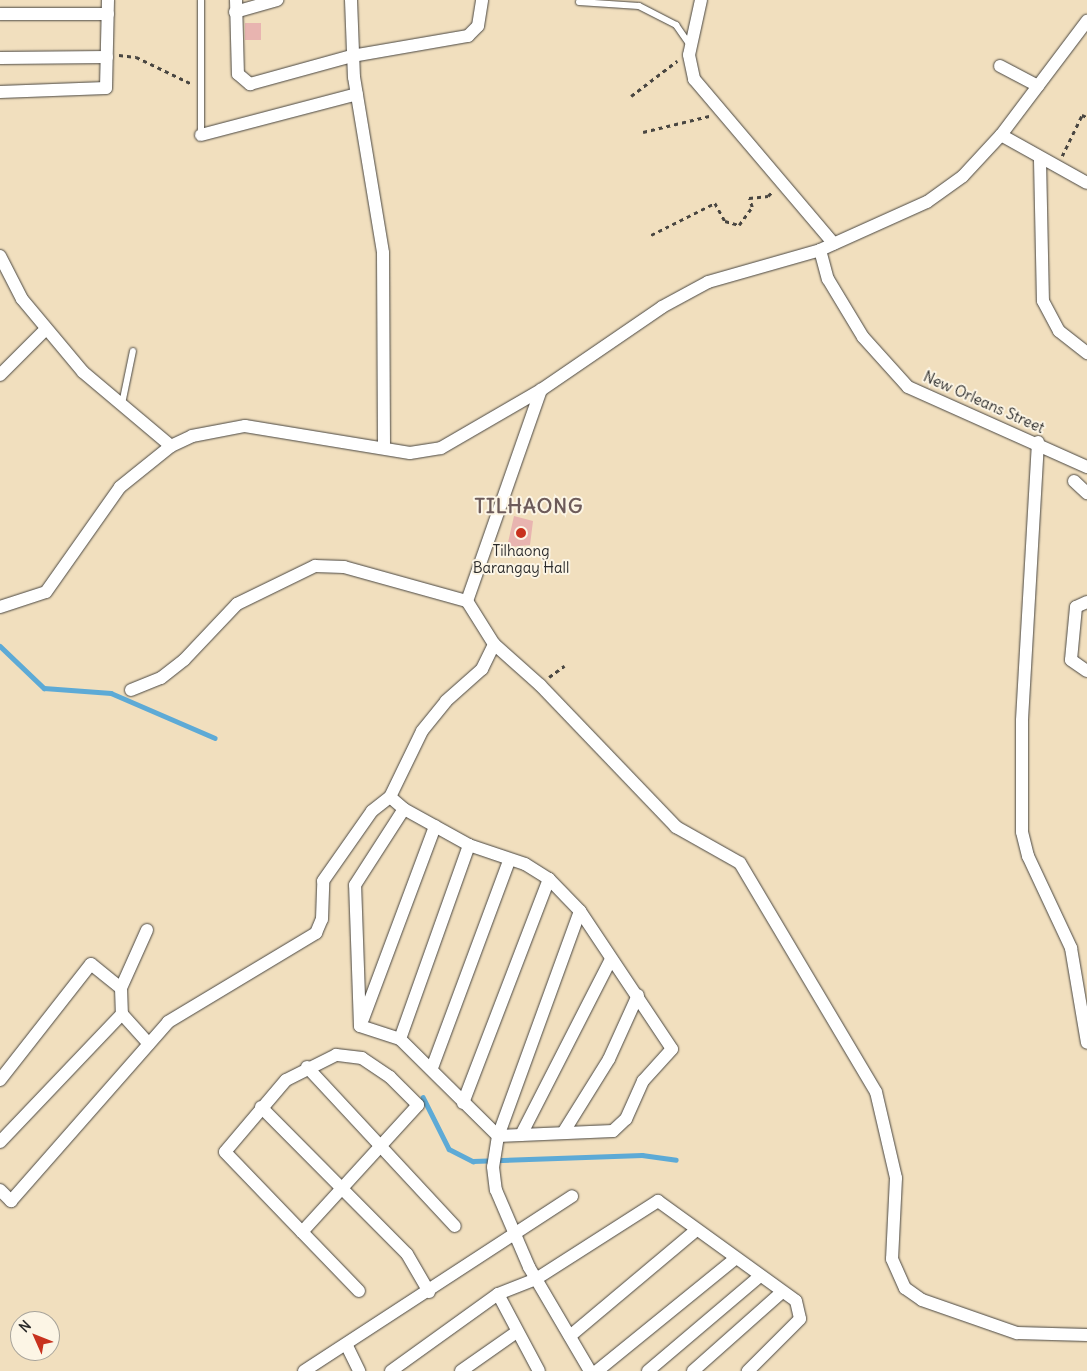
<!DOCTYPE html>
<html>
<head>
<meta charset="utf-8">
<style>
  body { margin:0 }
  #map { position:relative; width:1087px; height:1371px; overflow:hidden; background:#f1dfbe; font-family:Delius,sans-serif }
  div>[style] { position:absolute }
  .stream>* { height:4.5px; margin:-2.25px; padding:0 2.25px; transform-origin:2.25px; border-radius:2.25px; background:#5daad6 }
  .building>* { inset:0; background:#e8b4b0; transform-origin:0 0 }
  .path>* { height:2.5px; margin-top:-1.25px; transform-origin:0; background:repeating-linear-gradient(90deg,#494641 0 4px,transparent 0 8px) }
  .roads { filter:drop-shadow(0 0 1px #494641) drop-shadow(0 0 1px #494641) }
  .service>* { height:6px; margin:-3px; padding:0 3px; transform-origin:3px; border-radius:3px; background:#fff }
  .minor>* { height:12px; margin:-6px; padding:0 6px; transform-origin:6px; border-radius:6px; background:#fff }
  .dots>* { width:14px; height:14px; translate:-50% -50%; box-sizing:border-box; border:2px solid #fcf5e5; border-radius:50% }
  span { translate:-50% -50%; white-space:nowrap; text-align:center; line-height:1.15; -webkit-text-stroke:4px #fcf5e5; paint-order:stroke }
  .street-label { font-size:15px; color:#2b2b2b }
  .poi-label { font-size:15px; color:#2b2b2b }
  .district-label { font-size:20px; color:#6d5b5a; font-weight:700; letter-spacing:1px }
  .north { position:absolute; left:10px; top:1311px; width:50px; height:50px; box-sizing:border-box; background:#fcf5e5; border:1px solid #a8a49b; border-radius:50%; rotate:314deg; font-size:14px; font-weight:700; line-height:20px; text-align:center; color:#2b2b2b }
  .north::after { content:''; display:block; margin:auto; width:18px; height:22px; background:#c8321e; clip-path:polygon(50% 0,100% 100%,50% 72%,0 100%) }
</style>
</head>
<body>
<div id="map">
  <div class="stream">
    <div style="left:0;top:646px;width:61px;rotate:43.7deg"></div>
    <div style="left:44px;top:688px;width:67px;rotate:4.3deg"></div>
    <div style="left:111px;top:693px;width:113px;rotate:23.4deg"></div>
    <div style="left:423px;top:1097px;width:58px;rotate:63.4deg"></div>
    <div style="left:449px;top:1149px;width:27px;rotate:27deg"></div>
    <div style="left:473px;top:1161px;width:169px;rotate:-2deg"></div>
    <div style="left:642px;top:1155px;width:34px;rotate:8deg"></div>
  </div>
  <div class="building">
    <div style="left:261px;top:23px;width:17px;height:16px;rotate:90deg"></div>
    <div style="clip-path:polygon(514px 516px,533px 521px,530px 545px,507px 547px)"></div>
  </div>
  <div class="path">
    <div style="left:119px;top:55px;width:17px;rotate:7deg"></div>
    <div style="left:136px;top:57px;width:62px;rotate:25.7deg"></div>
    <div style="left:631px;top:96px;width:58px;rotate:-37.3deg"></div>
    <div style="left:643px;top:132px;width:68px;rotate:-13.6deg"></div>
    <div style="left:1062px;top:156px;width:46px;rotate:-64deg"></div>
    <div style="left:1082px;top:115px;width:5px;rotate:22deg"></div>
    <div style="left:651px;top:235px;width:72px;rotate:-26.6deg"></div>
    <div style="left:715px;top:203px;width:21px;rotate:61deg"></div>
    <div style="left:725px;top:221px;width:15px;rotate:16deg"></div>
    <div style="left:739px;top:225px;width:22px;rotate:-54deg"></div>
    <div style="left:752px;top:207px;width:9px;rotate:-108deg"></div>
    <div style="left:749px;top:198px;width:19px;rotate:-6deg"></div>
    <div style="left:768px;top:196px;width:8px;rotate:-45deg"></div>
    <div style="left:549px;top:677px;width:19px;rotate:-36deg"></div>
  </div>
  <div class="roads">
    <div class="service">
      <div style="left:201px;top:0;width:135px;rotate:90deg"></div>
      <div style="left:579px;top:2px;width:60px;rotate:3.8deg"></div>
      <div style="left:639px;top:6px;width:42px;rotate:27.2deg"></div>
      <div style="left:676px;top:25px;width:24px;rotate:55deg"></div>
      <div style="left:122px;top:404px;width:54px;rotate:-78.3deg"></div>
    </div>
    <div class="minor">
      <div style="left:236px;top:0;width:74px;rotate:88.5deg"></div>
      <div style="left:238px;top:74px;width:16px;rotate:40deg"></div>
      <div style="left:250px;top:84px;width:106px;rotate:-15.4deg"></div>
      <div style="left:352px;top:56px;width:118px;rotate:-9.8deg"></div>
      <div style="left:468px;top:36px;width:14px;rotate:-45deg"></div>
      <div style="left:478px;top:26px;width:26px;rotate:-81deg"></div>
      <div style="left:351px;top:0;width:77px;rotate:87.8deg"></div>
      <div style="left:354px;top:77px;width:178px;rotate:80.6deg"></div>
      <div style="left:383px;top:253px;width:195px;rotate:89.7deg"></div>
      <div style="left:701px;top:0;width:56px;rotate:102.3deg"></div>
      <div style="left:689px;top:55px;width:25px;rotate:78deg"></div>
      <div style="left:694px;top:79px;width:216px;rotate:49.7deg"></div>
      <div style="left:235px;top:12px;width:44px;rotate:-15.9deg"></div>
      <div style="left:0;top:14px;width:108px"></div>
      <div style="left:0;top:58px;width:107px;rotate:-0.5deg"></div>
      <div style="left:1000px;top:66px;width:43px;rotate:27.8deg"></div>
      <div style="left:0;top:92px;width:106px;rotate:-2.2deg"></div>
      <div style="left:106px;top:88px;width:88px;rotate:-88.7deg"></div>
      <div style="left:201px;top:135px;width:161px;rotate:-14.7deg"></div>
      <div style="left:1001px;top:135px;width:98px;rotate:29.2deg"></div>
      <div style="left:1040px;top:160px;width:141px;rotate:88.8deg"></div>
      <div style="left:1043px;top:301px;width:34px;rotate:62deg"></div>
      <div style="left:1059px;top:331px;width:36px;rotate:38deg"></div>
      <div style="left:820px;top:250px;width:30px;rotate:75deg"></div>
      <div style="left:828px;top:279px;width:68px;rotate:58.9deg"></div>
      <div style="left:863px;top:337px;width:67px;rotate:48deg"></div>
      <div style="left:908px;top:387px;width:196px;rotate:24.1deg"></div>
      <div style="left:0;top:256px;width:48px;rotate:62.9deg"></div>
      <div style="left:22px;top:299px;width:95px;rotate:50.1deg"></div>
      <div style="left:83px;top:372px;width:115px;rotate:40.1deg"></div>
      <div style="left:0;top:375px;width:65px;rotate:-45deg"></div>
      <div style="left:1038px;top:442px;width:279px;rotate:93.3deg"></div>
      <div style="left:1022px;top:721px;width:111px;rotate:90deg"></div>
      <div style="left:1022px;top:832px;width:25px;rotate:76deg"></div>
      <div style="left:1028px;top:856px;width:102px;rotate:64.9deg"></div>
      <div style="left:1071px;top:948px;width:96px;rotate:80.4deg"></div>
      <div style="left:1074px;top:481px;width:18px;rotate:43deg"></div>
      <div style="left:467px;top:601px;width:224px;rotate:-70.7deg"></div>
      <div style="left:1087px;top:602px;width:12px;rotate:156deg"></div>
      <div style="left:1076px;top:607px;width:53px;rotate:95.4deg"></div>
      <div style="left:1071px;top:660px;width:19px;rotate:35deg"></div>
      <div style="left:0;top:607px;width:48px;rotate:-18.1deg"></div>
      <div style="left:46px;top:592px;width:128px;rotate:-54.8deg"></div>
      <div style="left:120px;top:487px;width:65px;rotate:-38.8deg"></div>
      <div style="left:171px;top:446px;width:23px;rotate:-25deg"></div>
      <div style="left:192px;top:436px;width:54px;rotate:-10.7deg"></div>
      <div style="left:245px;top:426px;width:167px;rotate:9.3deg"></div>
      <div style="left:410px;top:453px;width:31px;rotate:-9deg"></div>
      <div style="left:441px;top:448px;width:116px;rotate:-30.1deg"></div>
      <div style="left:541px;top:390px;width:147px;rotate:-34.4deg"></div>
      <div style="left:662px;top:307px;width:52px;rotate:-28.5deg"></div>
      <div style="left:708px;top:282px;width:116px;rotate:-15.9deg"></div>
      <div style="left:820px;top:250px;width:117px;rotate:-24.2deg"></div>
      <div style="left:927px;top:202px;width:44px;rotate:-35.8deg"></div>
      <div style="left:963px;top:176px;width:56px;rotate:-47.2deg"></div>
      <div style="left:1001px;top:135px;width:143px;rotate:-53deg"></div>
      <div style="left:131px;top:690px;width:32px;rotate:-22deg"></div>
      <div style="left:161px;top:678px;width:29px;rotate:-38deg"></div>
      <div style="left:184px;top:660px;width:77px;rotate:-46.6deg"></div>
      <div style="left:237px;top:604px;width:87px;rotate:-26deg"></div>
      <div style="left:315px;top:566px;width:29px;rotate:2deg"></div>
      <div style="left:344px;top:567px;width:128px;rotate:15.5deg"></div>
      <div style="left:467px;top:601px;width:51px;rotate:57.9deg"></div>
      <div style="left:494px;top:644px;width:62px;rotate:41.7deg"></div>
      <div style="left:540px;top:685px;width:197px;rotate:46.2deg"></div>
      <div style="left:676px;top:827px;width:73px;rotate:29.4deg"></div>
      <div style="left:740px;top:863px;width:266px;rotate:59.3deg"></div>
      <div style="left:876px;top:1092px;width:88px;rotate:76.9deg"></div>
      <div style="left:896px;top:1178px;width:81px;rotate:92.8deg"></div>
      <div style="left:892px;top:1259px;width:32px;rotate:66deg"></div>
      <div style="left:905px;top:1288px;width:21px;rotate:35deg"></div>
      <div style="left:922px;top:1300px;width:101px;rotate:19.2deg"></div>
      <div style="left:1017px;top:1333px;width:70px;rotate:1.6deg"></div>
      <div style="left:580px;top:911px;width:239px;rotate:110deg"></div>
      <div style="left:498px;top:1136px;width:31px;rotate:99deg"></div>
      <div style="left:493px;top:1167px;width:23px;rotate:83deg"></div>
      <div style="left:496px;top:1190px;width:84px;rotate:66.8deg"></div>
      <div style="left:529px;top:1267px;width:121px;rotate:59.6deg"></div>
      <div style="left:147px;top:930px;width:64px;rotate:114.1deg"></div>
      <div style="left:121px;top:988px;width:26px;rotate:88deg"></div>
      <div style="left:122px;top:1014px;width:40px;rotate:48deg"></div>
      <div style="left:363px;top:1019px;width:206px;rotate:-69.5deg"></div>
      <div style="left:360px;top:1026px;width:42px;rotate:18deg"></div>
      <div style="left:400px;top:1039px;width:138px;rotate:44.7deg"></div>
      <div style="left:498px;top:1136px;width:115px;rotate:-2.5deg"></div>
      <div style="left:613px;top:1131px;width:18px;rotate:-43deg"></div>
      <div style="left:626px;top:1119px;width:42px;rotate:-65.9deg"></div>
      <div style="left:643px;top:1081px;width:43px;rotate:-47.8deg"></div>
      <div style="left:672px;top:1049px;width:166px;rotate:-123.7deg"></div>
      <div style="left:580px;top:911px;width:45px;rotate:-134.1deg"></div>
      <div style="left:549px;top:879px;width:28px;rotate:-148deg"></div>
      <div style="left:525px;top:864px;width:59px;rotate:-161.3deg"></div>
      <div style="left:469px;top:845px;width:74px;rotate:-151deg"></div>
      <div style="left:404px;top:809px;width:18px;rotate:-139deg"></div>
      <div style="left:360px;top:1026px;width:141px;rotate:-92deg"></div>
      <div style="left:355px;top:885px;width:90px;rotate:-57.2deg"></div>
      <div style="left:400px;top:1039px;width:206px;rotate:-70.4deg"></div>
      <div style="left:307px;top:1067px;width:217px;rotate:47.1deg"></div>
      <div style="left:432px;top:1068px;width:221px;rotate:-69.6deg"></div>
      <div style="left:0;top:1080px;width:147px;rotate:-51.9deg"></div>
      <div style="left:91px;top:964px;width:38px;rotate:39deg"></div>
      <div style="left:463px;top:1103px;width:240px;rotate:-69deg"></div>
      <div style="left:261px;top:1107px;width:207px;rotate:45.2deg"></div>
      <div style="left:407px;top:1254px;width:44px;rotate:59.9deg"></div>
      <div style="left:563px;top:1133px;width:87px;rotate:-58.1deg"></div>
      <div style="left:609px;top:1059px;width:70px;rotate:-65.6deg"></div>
      <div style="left:521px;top:1135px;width:198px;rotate:-62.9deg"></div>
      <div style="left:0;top:1142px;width:177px;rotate:-46.4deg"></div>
      <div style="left:0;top:1190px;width:16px;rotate:45deg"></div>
      <div style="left:11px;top:1201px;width:238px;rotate:-48.7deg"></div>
      <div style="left:168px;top:1022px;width:173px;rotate:-31deg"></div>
      <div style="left:316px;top:933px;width:15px;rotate:-67deg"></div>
      <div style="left:322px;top:919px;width:38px;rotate:-88deg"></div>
      <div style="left:323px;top:881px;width:85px;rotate:-55deg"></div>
      <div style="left:372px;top:811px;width:23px;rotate:-38deg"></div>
      <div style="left:390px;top:797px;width:73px;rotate:-64.1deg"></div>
      <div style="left:422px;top:731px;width:38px;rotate:-51deg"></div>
      <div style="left:446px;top:701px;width:48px;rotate:-41.6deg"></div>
      <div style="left:482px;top:669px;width:28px;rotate:-64deg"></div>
      <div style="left:302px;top:1232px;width:172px;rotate:-47.6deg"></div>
      <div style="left:418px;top:1105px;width:40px;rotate:-135deg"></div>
      <div style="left:390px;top:1077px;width:34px;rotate:-146deg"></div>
      <div style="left:362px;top:1058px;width:26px;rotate:-173deg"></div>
      <div style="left:336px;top:1055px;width:56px;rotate:153.4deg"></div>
      <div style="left:286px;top:1080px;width:94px;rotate:130.3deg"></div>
      <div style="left:225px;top:1152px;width:111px;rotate:46.1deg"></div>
      <div style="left:302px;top:1232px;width:82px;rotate:46deg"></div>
      <div style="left:498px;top:1294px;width:87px;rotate:62deg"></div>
      <div style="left:570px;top:1336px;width:163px;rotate:-40deg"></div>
      <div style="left:347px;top:1346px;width:28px;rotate:64deg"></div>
      <div style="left:304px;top:1371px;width:320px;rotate:-33.1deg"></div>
      <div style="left:391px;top:1371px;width:132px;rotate:-35.7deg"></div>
      <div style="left:498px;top:1294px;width:41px;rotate:-21.5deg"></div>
      <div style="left:536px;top:1279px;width:145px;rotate:-32.6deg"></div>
      <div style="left:658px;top:1201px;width:170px;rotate:35.9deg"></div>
      <div style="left:796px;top:1301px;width:18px;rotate:77deg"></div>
      <div style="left:800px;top:1319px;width:74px;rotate:135deg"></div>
      <div style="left:461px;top:1371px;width:66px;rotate:-35.1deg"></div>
      <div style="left:597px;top:1371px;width:179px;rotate:-39.1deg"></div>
      <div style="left:648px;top:1371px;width:145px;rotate:-40.3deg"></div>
      <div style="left:693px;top:1371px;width:119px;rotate:-41.6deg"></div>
    </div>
  </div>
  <div class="dots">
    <div style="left:521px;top:533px;background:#c8321e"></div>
  </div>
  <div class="street-label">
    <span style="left:984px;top:402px;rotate:24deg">New Orleans Street</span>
  </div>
  <div class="poi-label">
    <span style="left:521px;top:559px">Tilhaong<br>Barangay Hall</span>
  </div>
  <div class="district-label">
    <span style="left:529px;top:505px">TILHAONG</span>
  </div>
  <div class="north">N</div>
</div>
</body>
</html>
